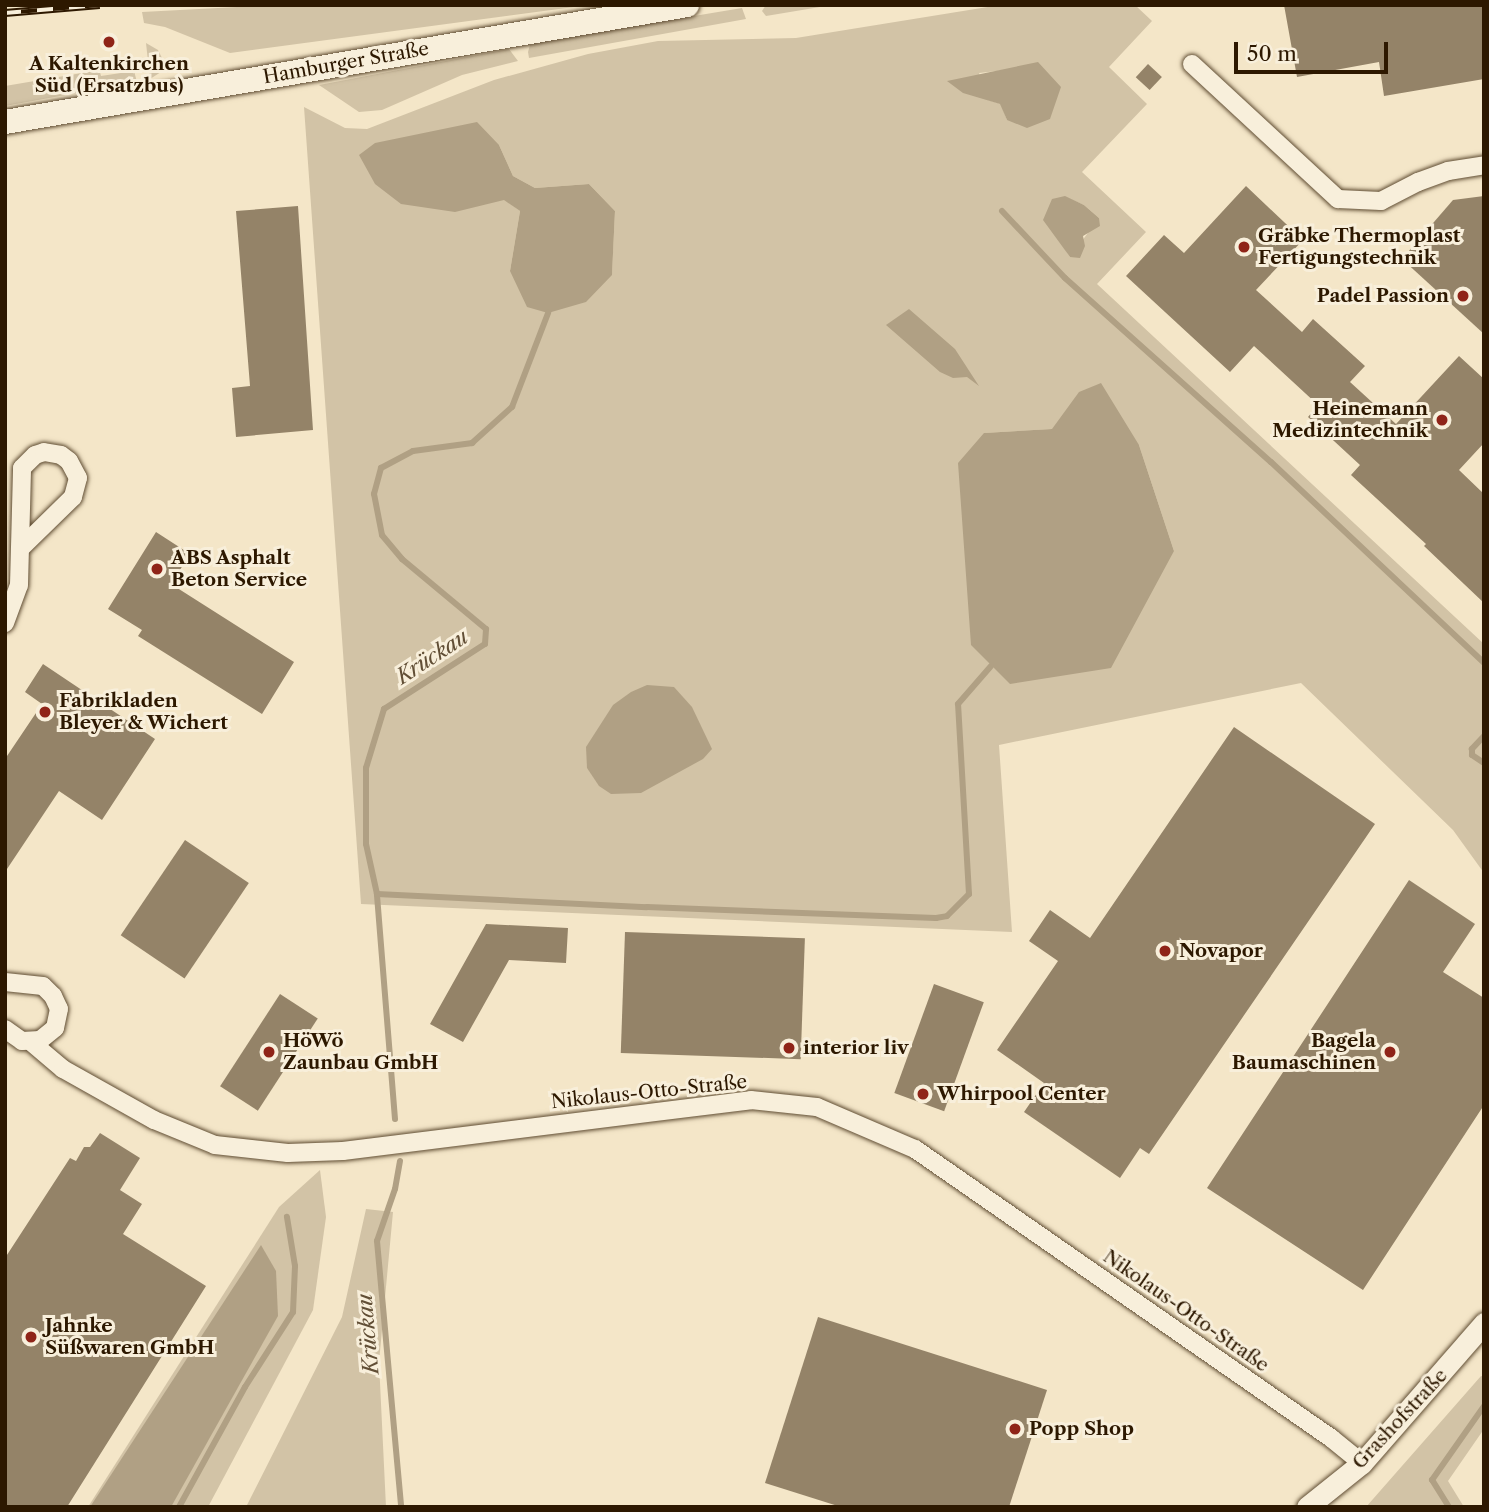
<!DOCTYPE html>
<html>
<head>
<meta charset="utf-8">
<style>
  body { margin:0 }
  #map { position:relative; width:1489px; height:1512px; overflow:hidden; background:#f4e6c8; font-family:"Libre Caslon Text",serif }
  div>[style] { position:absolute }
  .green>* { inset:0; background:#d2c3a6 }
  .water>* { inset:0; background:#b0a084 }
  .stream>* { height:6px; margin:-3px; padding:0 3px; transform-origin:3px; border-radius:3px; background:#b0a084 }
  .building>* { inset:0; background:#948368; transform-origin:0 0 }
  .roads { filter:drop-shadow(0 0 2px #5f4c32) drop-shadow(0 0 2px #5f4c32) }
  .minor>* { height:18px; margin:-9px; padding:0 9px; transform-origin:9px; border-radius:9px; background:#f8efdb }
  .tertiary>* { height:21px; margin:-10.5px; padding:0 10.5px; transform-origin:10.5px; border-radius:10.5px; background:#f8efdb }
  .secondary>* { height:24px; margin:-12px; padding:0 12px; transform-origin:12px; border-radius:12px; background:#f8efdb }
  .rail>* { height:8px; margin-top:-4px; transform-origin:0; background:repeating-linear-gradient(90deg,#f8efdb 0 16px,#2d1800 0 32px); box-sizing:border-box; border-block:2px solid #2d1800 }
  .dots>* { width:19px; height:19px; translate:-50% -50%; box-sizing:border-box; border:4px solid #f8efdb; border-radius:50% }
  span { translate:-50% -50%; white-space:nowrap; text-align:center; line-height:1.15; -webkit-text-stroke:6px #f8efdb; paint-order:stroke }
  .street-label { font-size:19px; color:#2d1800 }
  .poi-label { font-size:19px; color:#2d1800; font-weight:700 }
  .left { translate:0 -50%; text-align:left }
  .right { translate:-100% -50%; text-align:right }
  .water-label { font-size:21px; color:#614e35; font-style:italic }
  .frame { position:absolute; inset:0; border:7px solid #2d1800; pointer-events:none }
  .scale { position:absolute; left:1234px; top:42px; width:154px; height:32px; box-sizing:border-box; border:4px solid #2d1800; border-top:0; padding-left:9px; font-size:21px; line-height:24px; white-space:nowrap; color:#2d1800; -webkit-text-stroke:5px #f8efdb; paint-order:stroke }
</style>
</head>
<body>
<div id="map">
  <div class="green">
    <div style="clip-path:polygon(277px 5px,589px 5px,230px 53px,165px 27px,144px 23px,142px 12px)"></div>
    <div style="clip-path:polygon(766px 5px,832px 5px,766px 16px,762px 11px)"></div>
    <div style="clip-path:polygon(evenodd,1000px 5px,1135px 5px,1152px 21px,1109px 67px,1147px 104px,1082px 172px,1146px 232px,1097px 284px,1484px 644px,1484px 873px,1453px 830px,1301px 683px,999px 745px,1012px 932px,361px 904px,304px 107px,345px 128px,367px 129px,494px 80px,588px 54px,658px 41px,796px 38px,1000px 5px,1006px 70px,1007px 120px,1001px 104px,988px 100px,979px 73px,1006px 70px,1000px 5px,499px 145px,513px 176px,535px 188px,589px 184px,615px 211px,612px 274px,510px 271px,520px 211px,504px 199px,499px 145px,1000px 5px,1065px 197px,1084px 205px,1099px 218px,1070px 257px,1061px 243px,1065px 197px,1000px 5px,1052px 429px,1139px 445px,1174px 551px,984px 433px,1052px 429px)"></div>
    <div style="clip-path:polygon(742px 8px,746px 19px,529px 58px,528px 52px,530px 45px,538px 42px)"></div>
    <div style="clip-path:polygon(146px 43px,158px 50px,164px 62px,161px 72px,150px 79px)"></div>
    <div style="clip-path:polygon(509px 49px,518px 61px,462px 75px,382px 110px,359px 112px,319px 85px)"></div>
    <div style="clip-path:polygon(97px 61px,101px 76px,134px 71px,137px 82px,5px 106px,5px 86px,82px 73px,89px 63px)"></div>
    <div style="clip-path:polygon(320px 1170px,326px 1217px,313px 1310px,208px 1507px,88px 1507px,279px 1207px)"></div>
    <div style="clip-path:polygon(366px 1209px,393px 1212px,379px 1362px,386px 1507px,246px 1507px,342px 1317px)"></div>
    <div style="clip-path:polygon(1481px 1376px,1484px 1377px,1484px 1429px,1448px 1481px,1464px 1507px,1366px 1507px)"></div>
  </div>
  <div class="water">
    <div style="clip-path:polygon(1038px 62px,1061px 87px,1050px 119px,1027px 128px,1007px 120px,1000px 104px,963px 93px,947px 81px)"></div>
    <div style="clip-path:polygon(477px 122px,499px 145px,513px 176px,535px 188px,589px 184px,615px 211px,612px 275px,586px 302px,548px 313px,527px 307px,510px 271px,520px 211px,504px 200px,455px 212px,401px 204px,375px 184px,359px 155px,375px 143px)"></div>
    <div style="clip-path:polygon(1065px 196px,1084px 205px,1099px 218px,1100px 226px,1083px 236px,1085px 246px,1080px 258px,1070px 257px,1043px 220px,1052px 199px)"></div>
    <div style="clip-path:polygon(909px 309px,955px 349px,979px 386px,967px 377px,953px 378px,940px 372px,886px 325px)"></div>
    <div style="clip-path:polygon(1101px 383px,1139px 445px,1174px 551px,1111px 668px,1010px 684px,971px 645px,958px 463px,984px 433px,1052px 429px,1079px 392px)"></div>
    <div style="clip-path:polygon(647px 685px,674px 687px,692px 707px,712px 749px,703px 759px,641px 793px,611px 794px,599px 786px,587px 768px,586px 747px,613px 705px,631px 692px)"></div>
    <div style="clip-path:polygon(261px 1245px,276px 1271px,278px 1316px,171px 1507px,90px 1507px)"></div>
  </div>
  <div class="stream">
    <div style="left:1002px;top:211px;width:92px;rotate:46.8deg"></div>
    <div style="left:1065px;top:278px;width:276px;rotate:41.8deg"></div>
    <div style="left:1271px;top:462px;width:293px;rotate:43.3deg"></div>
    <div style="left:1484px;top:736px;width:18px;rotate:133deg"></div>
    <div style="left:1472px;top:749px;width:6px;rotate:90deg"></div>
    <div style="left:1472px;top:755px;width:14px;rotate:34deg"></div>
    <div style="left:377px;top:894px;width:270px;rotate:2.8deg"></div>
    <div style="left:647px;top:907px;width:289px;rotate:2.2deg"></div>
    <div style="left:936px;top:918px;width:11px;rotate:-10deg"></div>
    <div style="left:947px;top:916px;width:31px;rotate:-45deg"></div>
    <div style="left:969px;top:894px;width:190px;rotate:-93.3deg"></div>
    <div style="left:958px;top:704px;width:50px;rotate:-49deg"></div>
    <div style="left:395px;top:1119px;width:226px;rotate:-94.6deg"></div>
    <div style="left:377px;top:894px;width:51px;rotate:-102.4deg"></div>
    <div style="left:366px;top:844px;width:76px;rotate:-90deg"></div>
    <div style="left:366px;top:768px;width:62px;rotate:-73deg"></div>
    <div style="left:384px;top:709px;width:120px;rotate:-32.8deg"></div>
    <div style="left:485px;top:644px;width:15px;rotate:-86deg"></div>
    <div style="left:486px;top:629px;width:109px;rotate:-140.2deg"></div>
    <div style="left:402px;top:559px;width:31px;rotate:-130deg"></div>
    <div style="left:382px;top:535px;width:42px;rotate:-101deg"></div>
    <div style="left:374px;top:494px;width:27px;rotate:-75deg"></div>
    <div style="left:381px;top:468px;width:36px;rotate:-28deg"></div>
    <div style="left:413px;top:451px;width:60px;rotate:-7.7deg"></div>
    <div style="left:472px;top:443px;width:54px;rotate:-42deg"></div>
    <div style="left:512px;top:407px;width:101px;rotate:-69deg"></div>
    <div style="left:400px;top:1161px;width:28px;rotate:100deg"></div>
    <div style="left:395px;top:1189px;width:55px;rotate:109.1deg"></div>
    <div style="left:377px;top:1241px;width:267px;rotate:84.8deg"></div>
    <div style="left:179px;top:1507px;width:137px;rotate:-61.2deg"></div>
    <div style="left:245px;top:1387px;width:89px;rotate:-57.4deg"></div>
    <div style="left:293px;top:1312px;width:46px;rotate:-87.5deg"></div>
    <div style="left:295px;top:1266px;width:50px;rotate:-99.3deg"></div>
    <div style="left:1449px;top:1507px;width:32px;rotate:-122deg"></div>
    <div style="left:1432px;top:1480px;width:90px;rotate:-54.9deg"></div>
  </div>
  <div class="building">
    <div style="clip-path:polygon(1284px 5px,1484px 5px,1484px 79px,1384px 96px,1379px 62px,1297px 77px)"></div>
    <div style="left:1148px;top:64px;width:19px;height:18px;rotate:43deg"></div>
    <div style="clip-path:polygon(1246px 186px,1303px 240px,1256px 290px,1302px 332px,1313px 319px,1365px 366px,1350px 382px,1396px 424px,1459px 356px,1484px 379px,1484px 443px,1459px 470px,1484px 494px,1484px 603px,1424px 546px,1426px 544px,1351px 475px,1360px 465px,1308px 417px,1318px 405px,1254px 346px,1230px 372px,1126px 276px,1164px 235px,1184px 253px)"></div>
    <div style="clip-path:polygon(1484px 196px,1484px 334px,1402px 259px,1453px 200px)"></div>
    <div style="clip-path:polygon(298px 206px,313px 430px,236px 437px,232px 388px,250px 386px,236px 211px)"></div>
    <div style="clip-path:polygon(156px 532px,190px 554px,171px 584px,294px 662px,262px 714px,138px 636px,142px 630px,108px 609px)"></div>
    <div style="clip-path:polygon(43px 664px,155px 739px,102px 820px,59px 791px,5px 872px,5px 759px,42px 704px,25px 692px)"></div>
    <div style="clip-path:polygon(1234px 727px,1375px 824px,1149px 1154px,1140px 1148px,1120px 1178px,1024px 1112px,1044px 1083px,997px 1050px,1058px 961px,1029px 941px,1050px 910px,1090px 938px)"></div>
    <div style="left:185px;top:840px;width:77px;height:115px;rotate:34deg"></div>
    <div style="clip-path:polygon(1409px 880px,1475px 924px,1443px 972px,1484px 998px,1484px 1105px,1363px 1290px,1207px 1188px)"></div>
    <div style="clip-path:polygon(486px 924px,568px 928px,566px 963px,509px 960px,463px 1042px,430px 1024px)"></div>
    <div style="left:625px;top:932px;width:180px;height:121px;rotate:2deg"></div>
    <div style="left:934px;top:984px;width:53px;height:116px;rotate:20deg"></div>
    <div style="left:280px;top:994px;width:45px;height:110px;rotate:33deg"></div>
    <div style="clip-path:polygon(100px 1133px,140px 1158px,120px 1190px,142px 1204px,123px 1234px,206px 1286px,67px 1507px,5px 1507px,5px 1258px,70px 1158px,76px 1161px,84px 1147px,90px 1147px)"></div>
    <div style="clip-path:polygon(818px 1317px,1047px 1390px,1009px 1507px,841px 1507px,765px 1483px)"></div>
  </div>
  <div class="roads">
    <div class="minor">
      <div style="left:1192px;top:64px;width:199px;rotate:42.8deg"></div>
      <div style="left:1338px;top:199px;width:43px;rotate:2.7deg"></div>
      <div style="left:1381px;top:201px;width:42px;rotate:-27.2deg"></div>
      <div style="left:1418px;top:182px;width:32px;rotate:-20deg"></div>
      <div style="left:1448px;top:171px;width:36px;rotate:-9deg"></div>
      <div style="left:5px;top:623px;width:40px;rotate:-69.8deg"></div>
      <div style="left:19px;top:585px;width:117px;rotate:-88.5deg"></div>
      <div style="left:22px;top:468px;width:18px;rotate:-45deg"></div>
      <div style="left:35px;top:455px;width:9px;rotate:-18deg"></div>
      <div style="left:44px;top:452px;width:17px;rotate:10deg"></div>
      <div style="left:61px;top:455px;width:10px;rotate:37deg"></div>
      <div style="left:69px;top:461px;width:19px;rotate:62deg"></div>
      <div style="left:78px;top:478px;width:20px;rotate:105deg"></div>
      <div style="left:73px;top:497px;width:71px;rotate:135.6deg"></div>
      <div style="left:5px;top:982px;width:38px;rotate:6deg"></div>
      <div style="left:43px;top:986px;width:14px;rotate:45deg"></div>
      <div style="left:53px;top:996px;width:14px;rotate:65deg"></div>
      <div style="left:59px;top:1009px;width:19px;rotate:102deg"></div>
      <div style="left:55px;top:1028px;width:19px;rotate:141deg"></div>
      <div style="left:40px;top:1040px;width:18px;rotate:177deg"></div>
      <div style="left:22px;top:1041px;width:21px;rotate:-145deg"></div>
      <div style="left:31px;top:1042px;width:42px;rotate:40.2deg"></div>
      <div style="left:63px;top:1069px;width:104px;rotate:29.3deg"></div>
      <div style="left:154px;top:1120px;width:66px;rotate:22.3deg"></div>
      <div style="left:215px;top:1145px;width:73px;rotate:6.3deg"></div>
      <div style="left:288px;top:1153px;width:55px;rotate:-2.1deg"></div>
      <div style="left:343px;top:1151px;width:411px;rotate:-7.1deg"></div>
      <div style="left:751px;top:1100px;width:66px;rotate:6.1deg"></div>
      <div style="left:817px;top:1107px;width:107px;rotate:23.2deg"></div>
      <div style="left:915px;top:1149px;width:507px;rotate:34.79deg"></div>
      <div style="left:1331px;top:1438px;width:40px;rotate:39deg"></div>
    </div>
    <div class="tertiary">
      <div style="left:1307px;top:1507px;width:70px;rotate:-38.7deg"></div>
      <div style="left:1362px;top:1463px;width:186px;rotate:-48.9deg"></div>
    </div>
    <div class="secondary">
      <div style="left:5px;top:122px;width:692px;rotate:-9.73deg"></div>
    </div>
  </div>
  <div class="rail">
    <div style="left:5px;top:13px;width:95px;rotate:-4.8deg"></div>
  </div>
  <div class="dots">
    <div style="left:109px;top:42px;background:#8f2418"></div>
    <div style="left:1244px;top:247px;background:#8f2418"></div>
    <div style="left:1463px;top:296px;background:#8f2418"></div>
    <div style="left:1442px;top:420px;background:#8f2418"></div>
    <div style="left:157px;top:569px;background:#8f2418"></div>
    <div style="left:45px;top:712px;background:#8f2418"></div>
    <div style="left:1165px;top:951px;background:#8f2418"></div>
    <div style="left:789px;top:1048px;background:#8f2418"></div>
    <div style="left:269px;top:1052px;background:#8f2418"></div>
    <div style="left:1390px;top:1052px;background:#8f2418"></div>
    <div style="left:923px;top:1094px;background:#8f2418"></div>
    <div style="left:31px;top:1337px;background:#8f2418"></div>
    <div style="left:1015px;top:1429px;background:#8f2418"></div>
  </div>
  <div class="street-label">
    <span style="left:346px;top:63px;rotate:-10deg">Hamburger Straße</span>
    <span style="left:649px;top:1092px;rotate:-6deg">Nikolaus-Otto-Straße</span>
    <span style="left:1186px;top:1311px;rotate:35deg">Nikolaus-Otto-Straße</span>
    <span style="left:1400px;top:1419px;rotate:-47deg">Grashofstraße</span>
  </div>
  <div class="poi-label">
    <span style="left:109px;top:75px">A Kaltenkirchen<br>Süd (Ersatzbus)</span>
    <span class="left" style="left:1258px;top:247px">Gräbke Thermoplast<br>Fertigungstechnik</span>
    <span class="right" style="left:1449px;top:296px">Padel Passion</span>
    <span class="right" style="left:1428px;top:420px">Heinemann<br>Medizintechnik</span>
    <span class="left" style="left:171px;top:569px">ABS Asphalt<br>Beton Service</span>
    <span class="left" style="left:59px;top:712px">Fabrikladen<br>Bleyer &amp; Wichert</span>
    <span class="left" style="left:1179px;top:951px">Novapor</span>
    <span class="left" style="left:283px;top:1052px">HöWö<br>Zaunbau GmbH</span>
    <span class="right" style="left:1376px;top:1052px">Bagela<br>Baumaschinen</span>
    <span class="left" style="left:803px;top:1048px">interior liv</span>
    <span class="left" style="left:937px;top:1094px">Whirpool Center</span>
    <span class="left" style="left:45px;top:1337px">Jahnke<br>Süßwaren GmbH</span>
    <span class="left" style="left:1029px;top:1429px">Popp Shop</span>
  </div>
  <div class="water-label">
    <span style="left:432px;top:657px;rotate:-33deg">Krückau</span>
    <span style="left:368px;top:1334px;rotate:-95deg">Krückau</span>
  </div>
  <div class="frame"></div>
  <div class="scale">50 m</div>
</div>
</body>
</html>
